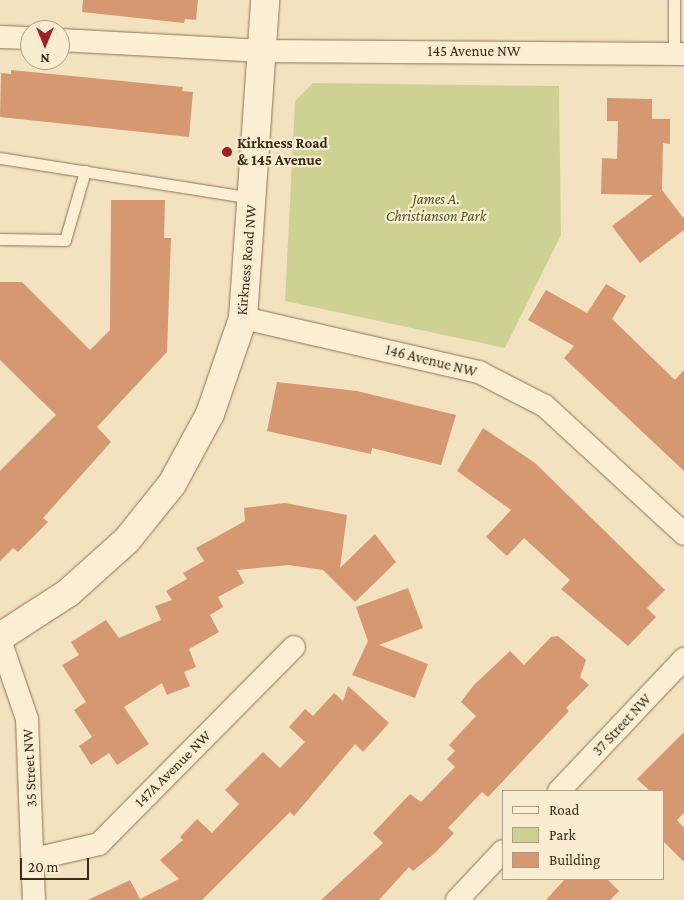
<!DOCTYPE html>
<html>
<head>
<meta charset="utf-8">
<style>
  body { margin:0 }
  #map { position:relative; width:684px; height:900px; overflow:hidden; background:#f3e2bf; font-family:"Crimson Pro",serif }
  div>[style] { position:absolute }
  .green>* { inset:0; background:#cdd292 }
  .building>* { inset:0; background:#d59871 }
  .roads { filter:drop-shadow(0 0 1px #8e7255) drop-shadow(0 0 1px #8e7255) }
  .service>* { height:11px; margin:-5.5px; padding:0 5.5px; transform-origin:5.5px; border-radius:5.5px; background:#fdefd4 }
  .minor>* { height:22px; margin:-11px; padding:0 11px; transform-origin:11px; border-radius:11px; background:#fdefd4 }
  .tertiary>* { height:28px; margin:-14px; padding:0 14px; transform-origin:14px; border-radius:14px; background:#fdefd4 }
  .dots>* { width:14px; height:14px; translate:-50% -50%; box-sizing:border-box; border:2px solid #f9ecd0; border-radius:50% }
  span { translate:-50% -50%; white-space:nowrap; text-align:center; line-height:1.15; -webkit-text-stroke:4.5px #f9ecd0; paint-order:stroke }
  .street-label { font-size:15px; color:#3c2a1b }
  .poi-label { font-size:15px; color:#3c2a1b; font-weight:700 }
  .left { translate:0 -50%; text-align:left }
  .park-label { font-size:15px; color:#4d5b20; font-style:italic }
  .legend { position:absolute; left:502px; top:790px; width:162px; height:90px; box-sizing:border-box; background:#f9ecd0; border:1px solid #ad9e88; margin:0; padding:6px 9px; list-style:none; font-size:15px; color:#3c2a1b }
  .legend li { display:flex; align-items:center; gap:10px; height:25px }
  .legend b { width:25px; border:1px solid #ad9e88 }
  .north { position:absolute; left:20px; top:20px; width:50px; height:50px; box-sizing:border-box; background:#f9ecd0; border:1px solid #ad9e88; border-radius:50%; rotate:180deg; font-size:14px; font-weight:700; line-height:20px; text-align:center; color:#3c2a1b }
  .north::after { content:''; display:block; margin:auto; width:18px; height:22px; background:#a41e23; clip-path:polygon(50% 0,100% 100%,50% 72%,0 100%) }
  .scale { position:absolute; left:20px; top:858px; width:69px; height:22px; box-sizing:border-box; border:2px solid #3c2a1b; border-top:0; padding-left:6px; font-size:15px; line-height:18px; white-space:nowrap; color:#3c2a1b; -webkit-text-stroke:4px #f9ecd0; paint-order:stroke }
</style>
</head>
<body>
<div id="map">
  <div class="green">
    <div style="clip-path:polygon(313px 83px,559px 86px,561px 235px,505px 348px,285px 301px,295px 101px)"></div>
  </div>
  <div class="building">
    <div style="clip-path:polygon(83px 0,198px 0,196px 20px,185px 19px,184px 23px,82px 12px)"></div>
    <div style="clip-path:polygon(11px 70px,183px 87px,182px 91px,193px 92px,189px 137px,0 117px,1px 73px,11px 74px)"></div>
    <div style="clip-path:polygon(607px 98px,652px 99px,652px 119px,670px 119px,670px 144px,663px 143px,662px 190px,684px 219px,684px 230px,640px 263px,612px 226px,653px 195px,601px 194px,602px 158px,617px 159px,618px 121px,607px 121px)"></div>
    <div style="clip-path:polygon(111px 200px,165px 200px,164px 238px,171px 238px,167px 352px,97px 427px,111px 442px,43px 518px,48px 522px,18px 552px,13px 548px,0 561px,0 471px,56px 415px,0 360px,0 282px,22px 282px,90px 350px,110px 330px)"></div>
    <div style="clip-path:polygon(606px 284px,626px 296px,612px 319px,675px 380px,684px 370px,684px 471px,564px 358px,574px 346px,528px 320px,546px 290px,587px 313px)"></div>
    <div style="clip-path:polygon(277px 382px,357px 391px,456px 415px,441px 465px,372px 448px,371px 454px,267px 431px)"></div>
    <div style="clip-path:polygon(483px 428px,535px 463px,665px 590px,647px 608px,656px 617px,628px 646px,561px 589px,570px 580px,524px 538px,507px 556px,486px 537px,511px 510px,457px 471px)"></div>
    <div style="clip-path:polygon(285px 503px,347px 515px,340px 568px,375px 534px,396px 562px,355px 602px,323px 570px,289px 565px,237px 570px,244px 583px,218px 597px,223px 607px,210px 615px,219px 632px,189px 649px,196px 667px,184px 672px,190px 686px,167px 695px,162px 683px,124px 707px,149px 744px,117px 765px,109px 753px,91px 765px,79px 746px,92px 737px,74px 710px,86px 702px,62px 665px,79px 655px,71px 642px,106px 620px,119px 638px,161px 620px,155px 606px,172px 600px,166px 591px,187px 579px,183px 573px,204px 561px,196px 548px,245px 521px,244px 508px)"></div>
    <div style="clip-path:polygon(408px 588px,423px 628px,379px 645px,428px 664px,415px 698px,352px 675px,368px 641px,356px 607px)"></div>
    <div style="clip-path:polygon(558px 636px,586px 660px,580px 677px,589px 685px,566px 708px,569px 711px,488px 797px,482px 792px,448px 828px,454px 833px,436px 852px,413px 871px,409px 867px,379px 900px,321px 900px,383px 843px,373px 833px,410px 794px,421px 802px,455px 767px,447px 759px,455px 751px,449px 745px,476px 716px,461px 702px,474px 685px,510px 651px,524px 665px,551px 637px)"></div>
    <div style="clip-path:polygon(348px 686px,389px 723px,363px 752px,355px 744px,294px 816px,290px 812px,202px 900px,88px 900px,130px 880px,140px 899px,179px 879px,160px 860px,183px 840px,180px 837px,197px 819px,212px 833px,239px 804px,225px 790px,263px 752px,280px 768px,305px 742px,289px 727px,305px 709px,313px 716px,334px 693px,343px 701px)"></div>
    <div style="clip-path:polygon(684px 732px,684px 813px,677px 820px,684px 828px,684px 862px,663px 841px,663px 791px,650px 791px,637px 779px)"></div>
    <div style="clip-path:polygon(565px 879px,607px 879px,619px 891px,610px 900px,546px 900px)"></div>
  </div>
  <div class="roads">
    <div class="service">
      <div style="left:674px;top:0;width:53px;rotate:90deg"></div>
      <div style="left:0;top:158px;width:255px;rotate:9deg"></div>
      <div style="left:0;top:239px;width:65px;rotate:0.9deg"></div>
      <div style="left:65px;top:240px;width:72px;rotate:-73.8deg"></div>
    </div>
    <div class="minor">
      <div style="left:0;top:37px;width:30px;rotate:2deg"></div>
      <div style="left:60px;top:40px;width:203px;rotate:3.1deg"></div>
      <div style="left:263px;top:51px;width:421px;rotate:0.4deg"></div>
      <div style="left:243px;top:318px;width:242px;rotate:12.9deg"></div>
      <div style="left:479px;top:372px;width:74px;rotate:27.3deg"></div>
      <div style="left:545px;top:406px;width:189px;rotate:42.6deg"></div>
      <div style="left:0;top:640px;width:83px;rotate:71.1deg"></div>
      <div style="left:27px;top:719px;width:181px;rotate:87.8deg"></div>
      <div style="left:559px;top:791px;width:182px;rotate:-46.6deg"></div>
      <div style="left:34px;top:859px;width:67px;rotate:-13deg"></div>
      <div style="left:99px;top:844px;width:277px;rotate:-45.3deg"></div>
      <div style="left:457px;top:900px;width:67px;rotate:-46.8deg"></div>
    </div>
    <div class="tertiary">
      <div style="left:0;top:637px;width:81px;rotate:-32.9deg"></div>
      <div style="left:68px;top:593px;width:79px;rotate:-41.9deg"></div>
      <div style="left:127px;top:540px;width:72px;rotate:-51.2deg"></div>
      <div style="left:172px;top:484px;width:80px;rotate:-61.5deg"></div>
      <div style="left:210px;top:414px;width:102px;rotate:-71deg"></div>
      <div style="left:243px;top:318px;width:319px;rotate:-86deg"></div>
    </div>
  </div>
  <div class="dots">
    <div style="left:227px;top:152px;background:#a41e23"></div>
  </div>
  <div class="street-label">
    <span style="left:474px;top:52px">145 Avenue NW</span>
    <span style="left:247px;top:260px;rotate:-85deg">Kirkness Road NW</span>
    <span style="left:431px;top:361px;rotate:14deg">146 Avenue NW</span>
    <span style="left:622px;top:725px;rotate:-47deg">37 Street NW</span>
    <span style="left:30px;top:768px;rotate:-93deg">35 Street NW</span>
    <span style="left:173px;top:769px;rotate:-45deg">147A Avenue NW</span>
  </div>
  <div class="poi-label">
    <span class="left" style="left:237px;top:152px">Kirkness Road<br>&amp; 145 Avenue</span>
  </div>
  <div class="park-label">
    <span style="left:436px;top:208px">James A.<br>Christianson Park</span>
  </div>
  <ul class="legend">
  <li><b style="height:6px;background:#fdefd4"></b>Road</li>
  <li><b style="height:14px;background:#cdd292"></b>Park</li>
  <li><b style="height:14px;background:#d59871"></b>Building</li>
  </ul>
  <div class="north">N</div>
  <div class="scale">20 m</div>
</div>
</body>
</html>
